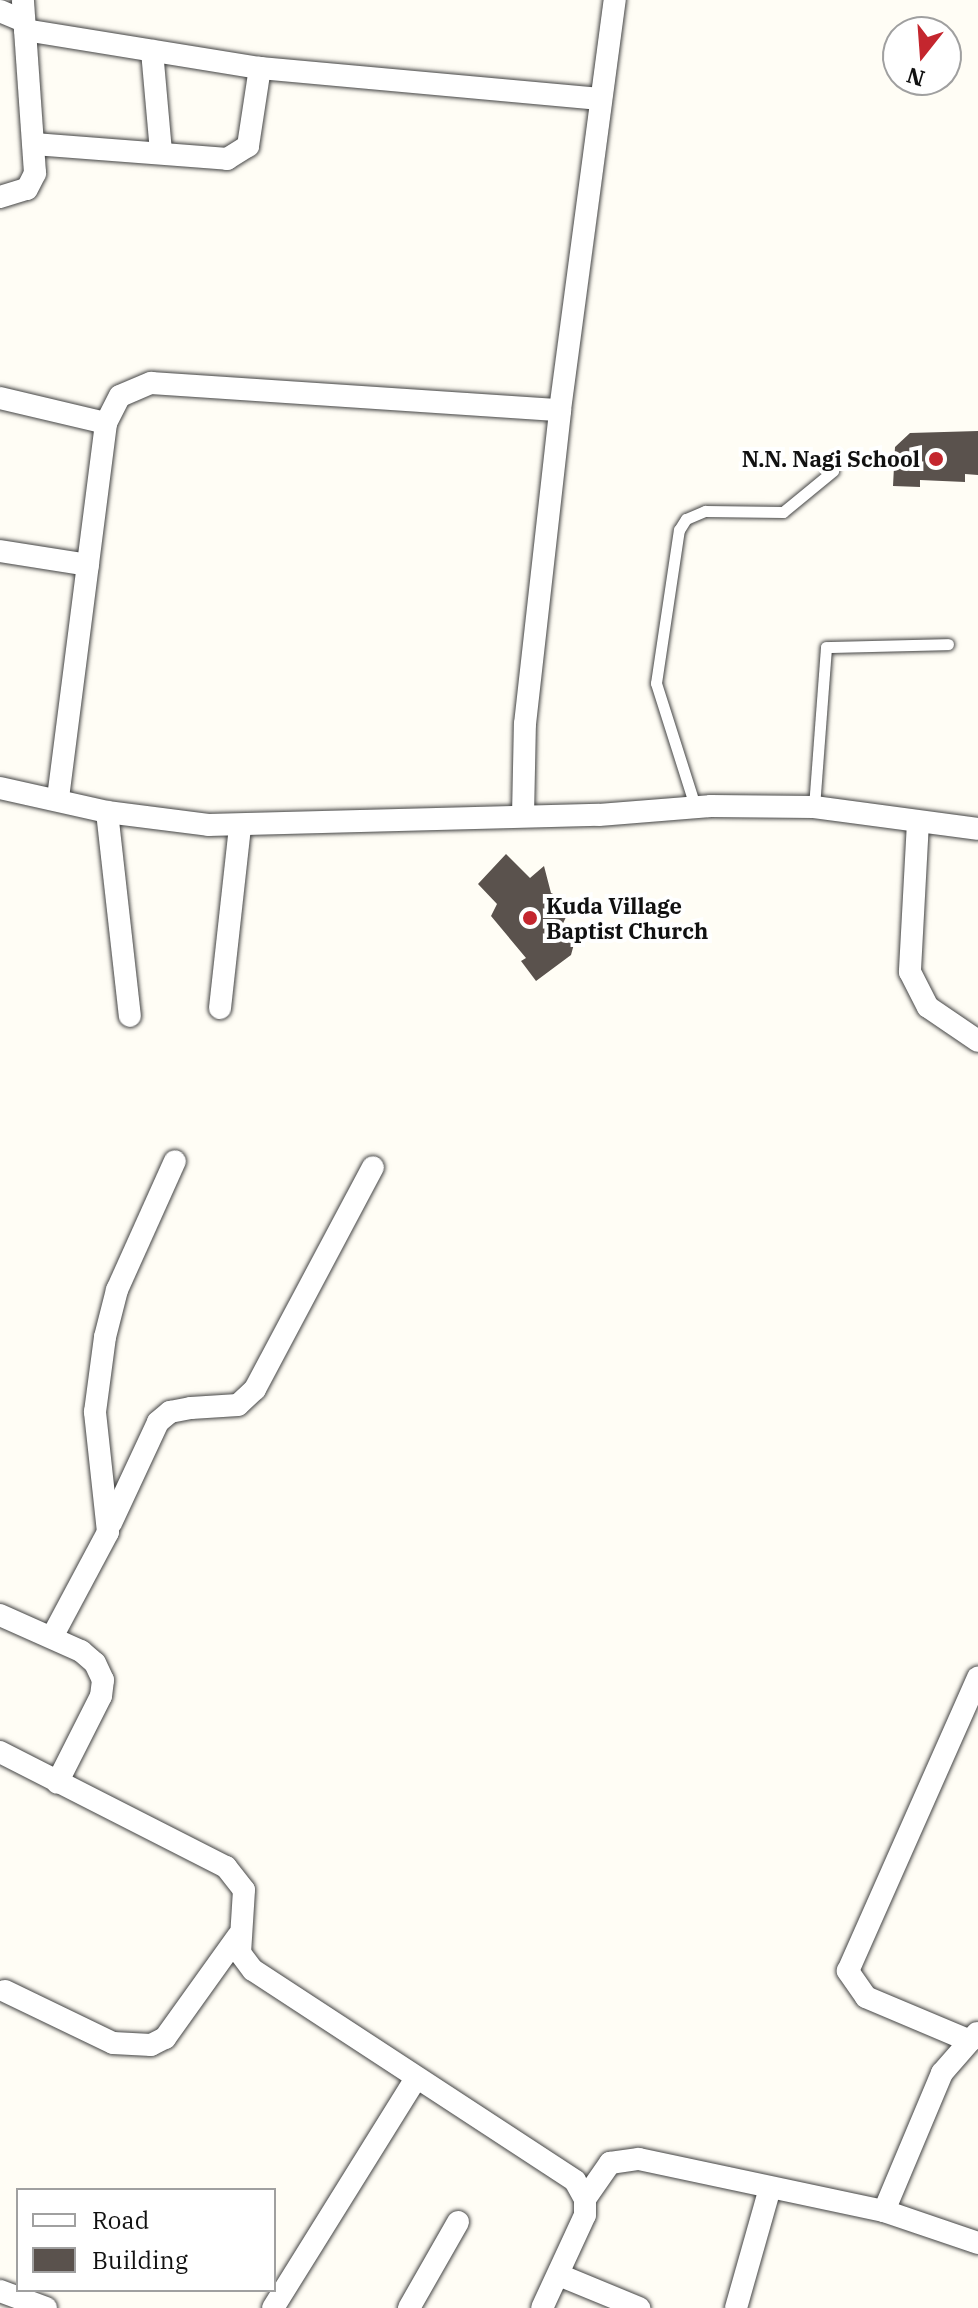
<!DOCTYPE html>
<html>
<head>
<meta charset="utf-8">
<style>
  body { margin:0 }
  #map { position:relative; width:978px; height:2308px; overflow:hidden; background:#fffdf5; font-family:"IBM Plex Serif",serif }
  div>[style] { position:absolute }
  .building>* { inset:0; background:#5a524d }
  .roads { filter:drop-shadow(0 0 2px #444) drop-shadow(0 0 2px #444) }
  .lane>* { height:11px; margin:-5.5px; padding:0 5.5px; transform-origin:5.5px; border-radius:5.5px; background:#fff }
  .street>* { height:22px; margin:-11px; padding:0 11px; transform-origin:11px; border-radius:11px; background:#fff }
  .dots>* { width:22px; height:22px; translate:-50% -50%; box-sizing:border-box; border:4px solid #fff; border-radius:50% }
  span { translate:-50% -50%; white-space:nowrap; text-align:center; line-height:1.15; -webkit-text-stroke:8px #fff; paint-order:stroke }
  .poi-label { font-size:22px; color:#111; font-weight:700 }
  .right { translate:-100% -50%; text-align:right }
  .left { translate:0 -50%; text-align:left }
  .legend { position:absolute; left:16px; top:2188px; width:260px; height:104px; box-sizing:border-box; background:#fff; border:2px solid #a0a0a0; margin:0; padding:10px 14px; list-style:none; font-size:24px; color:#111 }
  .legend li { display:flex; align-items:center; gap:16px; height:40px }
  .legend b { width:40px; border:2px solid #a0a0a0 }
  .north { position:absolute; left:882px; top:16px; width:80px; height:80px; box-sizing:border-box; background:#fff; border:2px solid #a0a0a0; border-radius:50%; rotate:197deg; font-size:22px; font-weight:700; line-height:32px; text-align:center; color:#111 }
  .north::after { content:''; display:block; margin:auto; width:28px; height:36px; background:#c4262e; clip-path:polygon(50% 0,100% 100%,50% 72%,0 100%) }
</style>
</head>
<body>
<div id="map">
  <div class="building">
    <div style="clip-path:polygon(978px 431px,978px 475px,965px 474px,965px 482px,920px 480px,920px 487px,893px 486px,895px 447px,910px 433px)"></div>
    <div style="clip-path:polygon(506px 854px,530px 878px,544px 866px,551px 893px,566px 900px,553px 912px,566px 917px,558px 934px,574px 944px,571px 955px,536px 981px,521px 961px,526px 958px,491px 916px,497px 904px,478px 884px)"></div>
  </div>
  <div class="roads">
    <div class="lane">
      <div style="left:695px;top:806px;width:129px;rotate:-107.6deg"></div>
      <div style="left:656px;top:683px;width:155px;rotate:-81.5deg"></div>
      <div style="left:679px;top:530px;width:13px;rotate:-58deg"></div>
      <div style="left:686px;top:519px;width:21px;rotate:-23deg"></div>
      <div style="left:705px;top:511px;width:78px;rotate:0.7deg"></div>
      <div style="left:783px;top:512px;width:65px;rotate:-39.4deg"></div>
      <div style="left:814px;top:807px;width:160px;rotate:-85.7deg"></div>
      <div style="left:826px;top:647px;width:122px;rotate:-1.4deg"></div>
    </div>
    <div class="street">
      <div style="left:0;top:11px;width:26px;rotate:23deg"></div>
      <div style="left:25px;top:30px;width:238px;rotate:9.2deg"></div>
      <div style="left:260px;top:68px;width:339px;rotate:5.2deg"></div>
      <div style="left:152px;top:51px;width:100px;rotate:84.9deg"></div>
      <div style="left:34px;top:144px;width:194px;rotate:4.4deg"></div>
      <div style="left:227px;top:159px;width:25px;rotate:-32deg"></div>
      <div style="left:248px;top:146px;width:79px;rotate:-81.3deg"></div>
      <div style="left:0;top:197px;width:28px;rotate:-17deg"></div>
      <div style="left:27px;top:189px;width:18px;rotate:-63deg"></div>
      <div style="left:35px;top:173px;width:173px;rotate:-94deg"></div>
      <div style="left:0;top:398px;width:109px;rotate:13.3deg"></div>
      <div style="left:0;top:551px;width:89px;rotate:9deg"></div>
      <div style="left:0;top:788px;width:110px;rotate:12.6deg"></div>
      <div style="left:107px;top:812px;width:102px;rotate:7.3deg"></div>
      <div style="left:208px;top:825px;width:391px;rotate:-1.5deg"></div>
      <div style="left:599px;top:815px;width:112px;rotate:-4.6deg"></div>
      <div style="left:711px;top:806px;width:103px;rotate:0.6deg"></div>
      <div style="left:814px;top:807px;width:165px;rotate:7.6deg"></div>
      <div style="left:58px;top:798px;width:378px;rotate:-82.7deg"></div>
      <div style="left:106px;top:423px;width:30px;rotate:-63deg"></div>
      <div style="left:120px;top:396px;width:34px;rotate:-23deg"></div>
      <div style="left:151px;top:383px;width:410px;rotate:3.8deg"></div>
      <div style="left:107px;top:812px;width:205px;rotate:83.6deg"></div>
      <div style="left:523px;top:816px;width:92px;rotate:-88.8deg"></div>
      <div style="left:525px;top:724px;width:316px;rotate:-83.6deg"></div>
      <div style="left:560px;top:410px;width:414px;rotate:-82.4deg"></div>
      <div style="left:918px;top:822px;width:150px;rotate:93.1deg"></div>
      <div style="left:910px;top:972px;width:39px;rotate:63deg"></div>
      <div style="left:928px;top:1007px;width:60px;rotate:34.2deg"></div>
      <div style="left:220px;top:1008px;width:183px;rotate:-83.7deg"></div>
      <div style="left:111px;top:1523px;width:111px;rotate:-65deg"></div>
      <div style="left:158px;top:1422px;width:16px;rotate:-40deg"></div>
      <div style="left:170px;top:1412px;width:21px;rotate:-11deg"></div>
      <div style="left:191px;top:1408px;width:47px;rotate:-3.7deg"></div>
      <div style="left:238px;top:1405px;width:23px;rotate:-43deg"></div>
      <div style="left:255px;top:1389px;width:251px;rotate:-62deg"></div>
      <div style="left:0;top:1615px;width:89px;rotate:24deg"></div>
      <div style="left:81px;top:1651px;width:18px;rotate:41deg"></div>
      <div style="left:95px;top:1663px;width:19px;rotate:65deg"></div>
      <div style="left:103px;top:1680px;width:16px;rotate:97deg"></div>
      <div style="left:101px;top:1696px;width:97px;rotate:116.8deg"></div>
      <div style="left:52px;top:1637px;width:119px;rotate:-61.9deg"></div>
      <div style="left:108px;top:1532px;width:121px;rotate:-96.2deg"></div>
      <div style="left:95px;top:1412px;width:76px;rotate:-82.4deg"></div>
      <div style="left:105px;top:1337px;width:49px;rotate:-75.7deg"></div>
      <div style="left:117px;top:1290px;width:141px;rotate:-65.8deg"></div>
      <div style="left:0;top:1752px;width:254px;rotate:27deg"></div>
      <div style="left:226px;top:1867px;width:29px;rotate:52deg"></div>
      <div style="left:244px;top:1890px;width:63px;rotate:93.6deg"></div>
      <div style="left:240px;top:1953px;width:21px;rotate:53deg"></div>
      <div style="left:253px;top:1970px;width:385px;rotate:33.2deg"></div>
      <div style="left:575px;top:2181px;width:21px;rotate:61deg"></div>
      <div style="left:585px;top:2199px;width:16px;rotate:90deg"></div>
      <div style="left:585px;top:2215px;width:102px;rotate:114.8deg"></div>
      <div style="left:5px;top:1991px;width:120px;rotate:25.7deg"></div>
      <div style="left:113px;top:2043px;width:38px;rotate:3deg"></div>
      <div style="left:151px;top:2045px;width:16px;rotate:-27deg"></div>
      <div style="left:165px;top:2038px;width:125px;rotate:-54.4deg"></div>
      <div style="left:970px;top:2041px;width:113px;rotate:-157.1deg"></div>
      <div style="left:866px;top:1997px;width:32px;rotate:-125deg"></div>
      <div style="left:848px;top:1971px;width:321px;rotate:-66.1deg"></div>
      <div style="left:585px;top:2199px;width:44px;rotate:-55.2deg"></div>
      <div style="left:610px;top:2163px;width:29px;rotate:-8deg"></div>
      <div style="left:639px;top:2159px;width:250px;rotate:12deg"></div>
      <div style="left:884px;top:2211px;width:99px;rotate:18.8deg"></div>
      <div style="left:884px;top:2211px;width:150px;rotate:-67.2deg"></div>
      <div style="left:942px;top:2073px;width:53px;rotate:-48.8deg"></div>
      <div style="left:559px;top:2275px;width:87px;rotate:22.4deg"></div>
      <div style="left:0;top:2291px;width:49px;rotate:20.3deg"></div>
      <div style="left:273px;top:2308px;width:269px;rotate:-58.1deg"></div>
      <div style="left:409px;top:2308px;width:99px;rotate:-60.3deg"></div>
      <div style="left:736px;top:2308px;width:125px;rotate:-74.2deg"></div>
    </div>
  </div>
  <div class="dots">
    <div style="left:936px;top:459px;background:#c4262e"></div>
    <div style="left:530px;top:918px;background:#c4262e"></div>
  </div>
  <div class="poi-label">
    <span class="right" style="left:920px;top:459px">N.N. Nagi School</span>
    <span class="left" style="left:546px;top:918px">Kuda Village<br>Baptist Church</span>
  </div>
  <ul class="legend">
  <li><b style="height:10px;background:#fff"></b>Road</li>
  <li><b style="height:22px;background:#5a524d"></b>Building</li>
  </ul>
  <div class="north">N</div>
</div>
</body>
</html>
